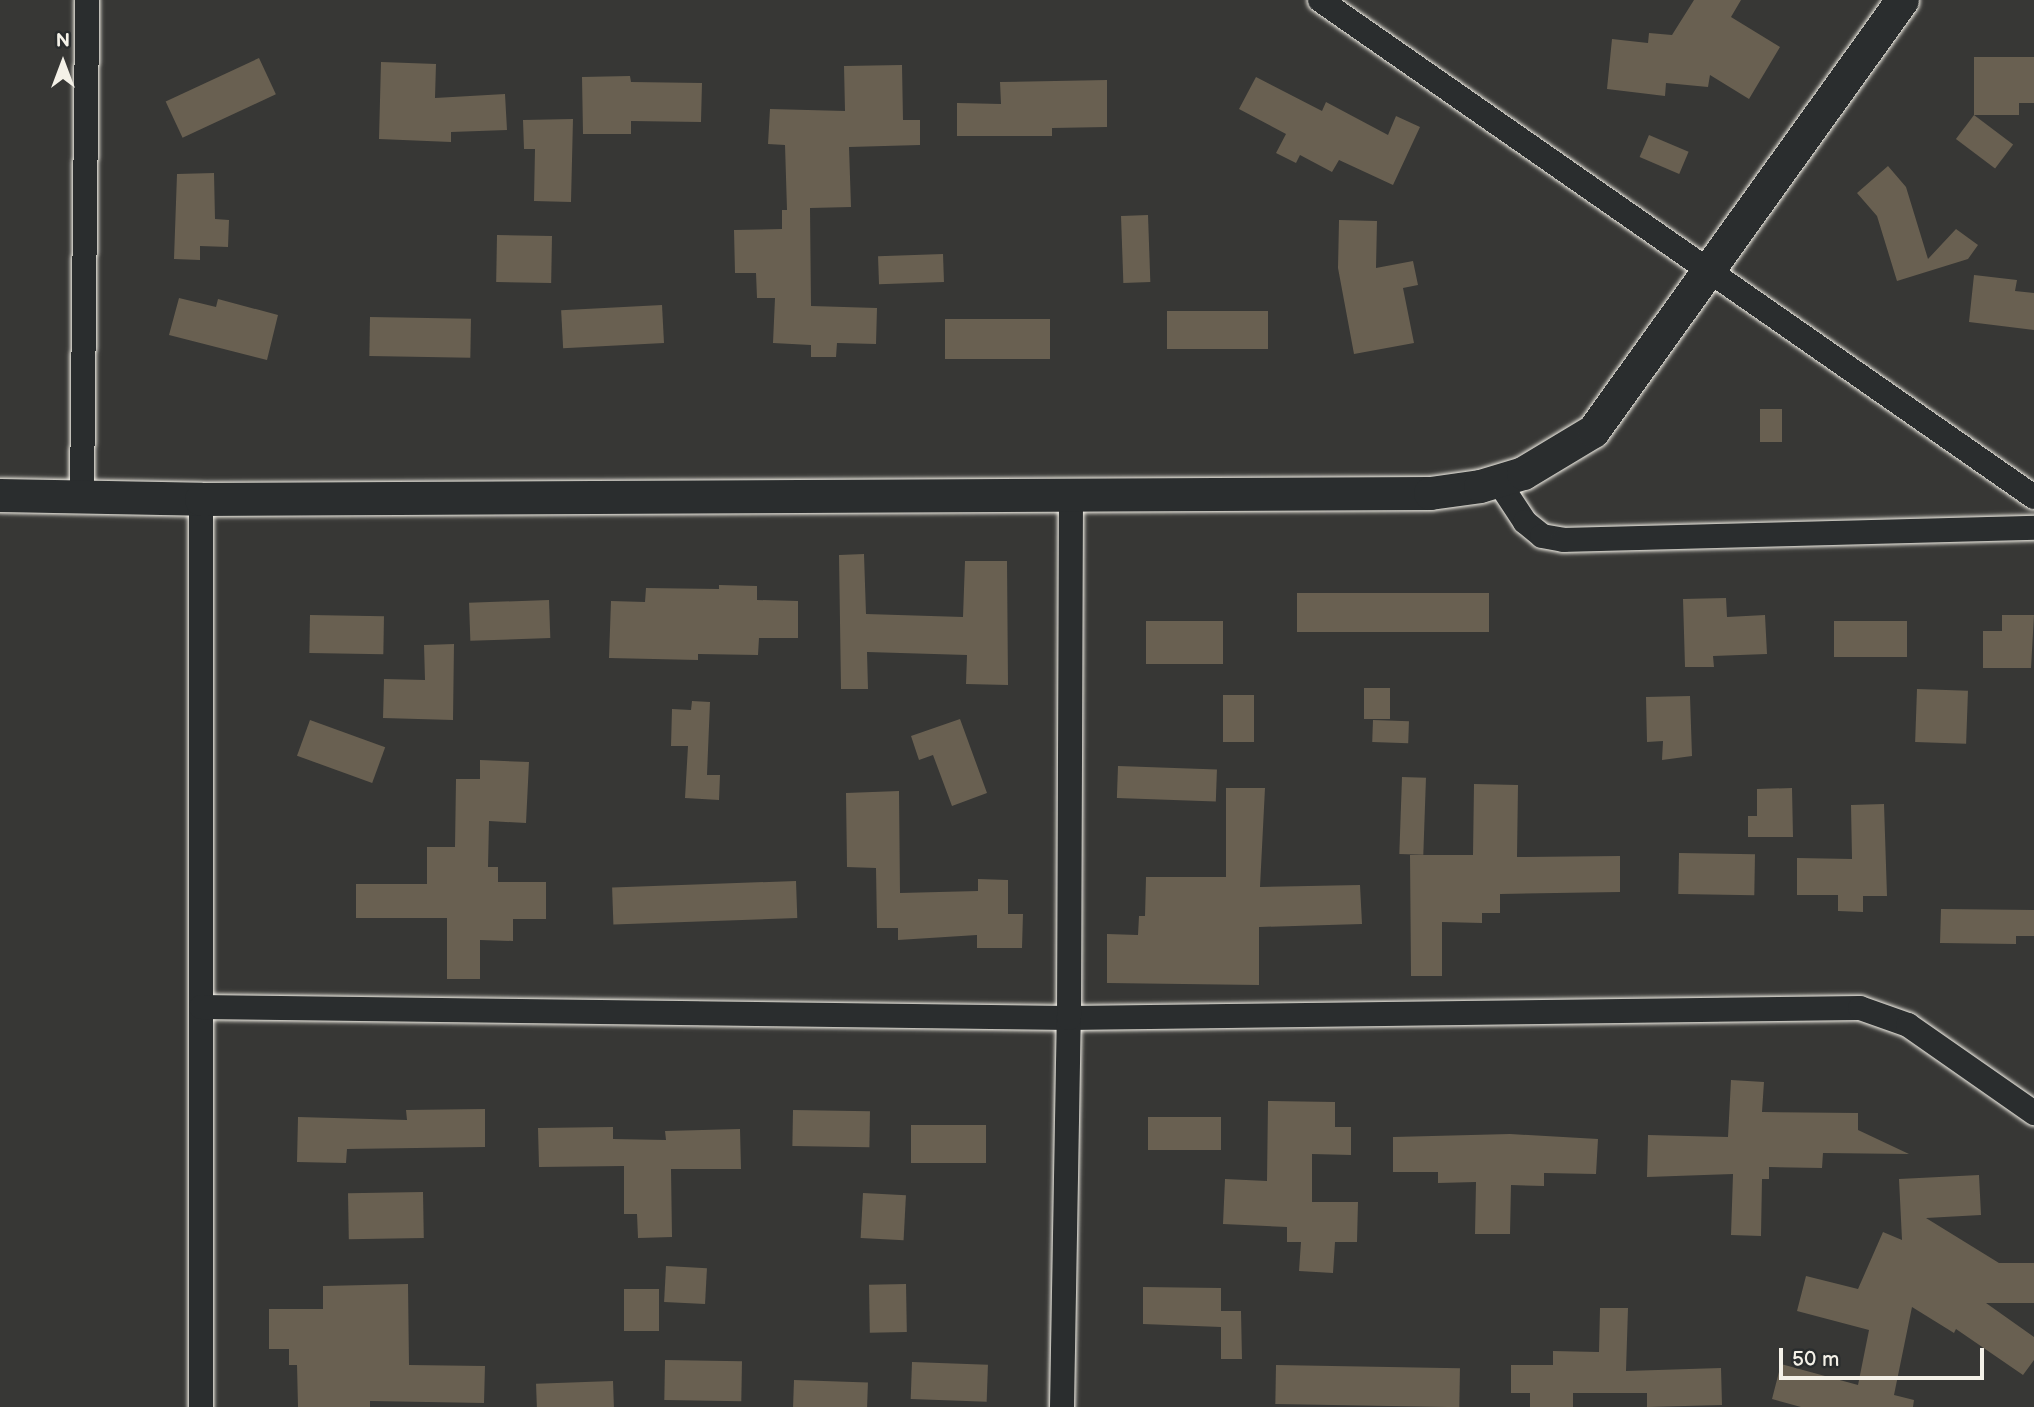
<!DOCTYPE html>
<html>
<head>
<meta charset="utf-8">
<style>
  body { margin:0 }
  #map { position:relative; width:2034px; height:1407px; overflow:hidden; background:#373735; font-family:"Balsamiq Sans",sans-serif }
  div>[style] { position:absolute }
  .building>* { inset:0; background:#696051; transform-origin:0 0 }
  .roads { filter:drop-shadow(0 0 2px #f4f1e8) drop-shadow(0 0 2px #f4f1e8) }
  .street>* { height:24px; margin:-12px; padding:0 12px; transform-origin:12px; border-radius:12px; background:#2a2d2e }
  .secondary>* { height:33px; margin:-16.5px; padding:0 16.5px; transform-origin:16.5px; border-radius:16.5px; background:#2a2d2e }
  span { translate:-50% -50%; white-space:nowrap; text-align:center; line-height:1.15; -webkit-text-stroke:5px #2a2d2e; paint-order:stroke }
  .north { position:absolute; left:28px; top:28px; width:70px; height:70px; -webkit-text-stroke:5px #2a2d2e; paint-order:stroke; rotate:0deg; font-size:19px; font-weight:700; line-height:28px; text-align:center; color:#f4f1e8 }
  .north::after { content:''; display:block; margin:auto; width:24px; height:32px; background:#f4f1e8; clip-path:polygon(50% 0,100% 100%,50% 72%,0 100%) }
  .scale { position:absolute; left:1779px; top:1348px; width:205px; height:32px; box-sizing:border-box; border:4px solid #f4f1e8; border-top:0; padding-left:9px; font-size:21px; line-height:24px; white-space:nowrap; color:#f4f1e8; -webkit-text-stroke:5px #2a2d2e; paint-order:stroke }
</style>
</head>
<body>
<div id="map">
  <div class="building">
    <div style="clip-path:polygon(1694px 0,1741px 0,1731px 17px,1780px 47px,1749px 99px,1710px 75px,1708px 87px,1666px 83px,1665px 96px,1607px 89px,1612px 39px,1648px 43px,1649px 33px,1672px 35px)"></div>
    <div style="clip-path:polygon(1974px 57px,2034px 57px,2034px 103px,2019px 103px,2019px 115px,1974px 115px)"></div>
    <div style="left:259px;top:58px;width:40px;height:103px;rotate:65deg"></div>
    <div style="clip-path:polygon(381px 62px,436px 64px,435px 98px,505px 94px,507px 130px,451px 132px,451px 142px,379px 139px)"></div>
    <div style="clip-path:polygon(902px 65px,903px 120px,920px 120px,920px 145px,849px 147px,851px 207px,810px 208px,811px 306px,877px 308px,876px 344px,837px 343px,836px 357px,811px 357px,811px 345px,773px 343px,775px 298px,757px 298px,756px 273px,735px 273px,734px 230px,782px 229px,782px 210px,787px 210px,785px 145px,768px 144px,770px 109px,845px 111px,844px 66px)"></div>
    <div style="clip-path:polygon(630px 76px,631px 82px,702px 83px,701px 122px,631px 121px,631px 134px,583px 134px,582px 77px)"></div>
    <div style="clip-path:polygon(1256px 77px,1322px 111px,1326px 102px,1388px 135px,1396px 116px,1420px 127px,1393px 185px,1339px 160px,1332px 172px,1300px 155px,1296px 163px,1276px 153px,1286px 134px,1239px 109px)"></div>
    <div style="clip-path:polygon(1107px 80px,1107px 127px,1052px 128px,1052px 136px,957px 136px,957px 103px,1001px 104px,1000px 82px)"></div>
    <div style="left:1974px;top:115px;width:49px;height:30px;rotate:37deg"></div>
    <div style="clip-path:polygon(573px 119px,571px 202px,534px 201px,535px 149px,524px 149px,523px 120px)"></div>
    <div style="left:1649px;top:135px;width:43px;height:24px;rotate:23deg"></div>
    <div style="clip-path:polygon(1888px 166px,1906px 187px,1928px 259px,1956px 229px,1978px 245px,1968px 259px,1897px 281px,1877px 216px,1857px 193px)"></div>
    <div style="clip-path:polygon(214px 173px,215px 219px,229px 220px,228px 247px,200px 246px,200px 260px,174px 259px,177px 174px)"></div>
    <div style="left:1148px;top:215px;width:67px;height:27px;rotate:88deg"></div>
    <div style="clip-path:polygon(1339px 220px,1377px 221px,1376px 268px,1413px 261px,1418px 285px,1403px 288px,1414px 343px,1354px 354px,1338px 268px)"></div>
    <div style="left:497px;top:235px;width:55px;height:47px;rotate:1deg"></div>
    <div style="left:943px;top:254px;width:28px;height:65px;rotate:88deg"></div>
    <div style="clip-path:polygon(1974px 275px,2017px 280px,2015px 291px,2034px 293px,2034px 330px,1969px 322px)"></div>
    <div style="clip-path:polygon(179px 298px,216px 307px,218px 299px,278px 315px,267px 360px,169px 335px)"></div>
    <div style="left:662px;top:305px;width:38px;height:101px;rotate:87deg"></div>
    <div style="left:1268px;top:311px;width:38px;height:101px;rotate:90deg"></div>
    <div style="left:370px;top:317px;width:101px;height:39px;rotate:1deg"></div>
    <div style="left:945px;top:319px;width:105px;height:40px"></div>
    <div style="left:1760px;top:409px;width:22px;height:33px"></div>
    <div style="clip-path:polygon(864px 554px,866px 614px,963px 617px,965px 561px,1007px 561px,1008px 685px,966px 684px,967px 655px,867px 652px,868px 689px,841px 689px,839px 555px)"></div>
    <div style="clip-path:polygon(719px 585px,757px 586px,757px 600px,798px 601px,798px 638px,759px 638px,758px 655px,698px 654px,698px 660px,609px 658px,611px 601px,645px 602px,646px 588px,719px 589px)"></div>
    <div style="left:1489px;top:593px;width:39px;height:192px;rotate:90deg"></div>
    <div style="clip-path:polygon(1726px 598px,1727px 617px,1765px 615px,1767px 654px,1713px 656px,1714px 667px,1685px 667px,1683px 599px)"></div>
    <div style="left:549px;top:600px;width:38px;height:80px;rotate:88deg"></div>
    <div style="left:310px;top:615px;width:74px;height:38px;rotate:1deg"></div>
    <div style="clip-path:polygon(2002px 615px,2034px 615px,2031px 668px,1983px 668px,1983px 631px,2002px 631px)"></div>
    <div style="left:1146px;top:621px;width:77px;height:43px"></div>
    <div style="left:1834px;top:621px;width:73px;height:36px"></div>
    <div style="clip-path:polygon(454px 644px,453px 720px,383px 718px,384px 679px,425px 680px,424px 645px)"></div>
    <div style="left:1364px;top:688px;width:26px;height:31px"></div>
    <div style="left:1917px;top:689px;width:51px;height:53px;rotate:2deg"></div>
    <div style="left:1223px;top:695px;width:31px;height:47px"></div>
    <div style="clip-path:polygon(1690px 696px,1692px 756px,1662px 760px,1663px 741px,1647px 742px,1646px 697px)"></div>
    <div style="clip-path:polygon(692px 701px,710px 702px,707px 775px,720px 775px,719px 800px,685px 798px,688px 746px,671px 746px,672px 709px,691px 710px)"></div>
    <div style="clip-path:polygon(960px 719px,987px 793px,952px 806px,933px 755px,919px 760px,911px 736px)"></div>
    <div style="left:310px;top:720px;width:80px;height:38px;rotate:20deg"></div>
    <div style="left:1373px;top:720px;width:36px;height:22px;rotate:2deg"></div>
    <div style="clip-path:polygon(480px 760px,529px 762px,526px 823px,489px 821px,488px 867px,498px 867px,498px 882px,546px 882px,546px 919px,513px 919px,513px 941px,480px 940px,480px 979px,447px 979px,447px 918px,356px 918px,356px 884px,427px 884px,427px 847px,455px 847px,456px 779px,480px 779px)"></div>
    <div style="left:1118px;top:766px;width:99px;height:32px;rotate:2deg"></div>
    <div style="left:1402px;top:777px;width:24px;height:77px;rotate:2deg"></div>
    <div style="clip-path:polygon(1474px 784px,1518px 785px,1517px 857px,1620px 856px,1620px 892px,1500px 894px,1500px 913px,1482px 913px,1482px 923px,1442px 922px,1442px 976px,1411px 976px,1410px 855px,1473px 855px)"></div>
    <div style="clip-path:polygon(1226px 788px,1265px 788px,1260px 887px,1360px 885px,1362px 924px,1259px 927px,1259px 985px,1107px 983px,1107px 934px,1138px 935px,1139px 916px,1145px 916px,1146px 877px,1226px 877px)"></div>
    <div style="clip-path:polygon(1792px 788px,1793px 837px,1748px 837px,1748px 816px,1757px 816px,1757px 789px)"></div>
    <div style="clip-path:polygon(899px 791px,900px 893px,978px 891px,978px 879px,1008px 880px,1008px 914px,1023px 914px,1022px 948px,977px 948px,977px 935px,898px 940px,898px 928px,877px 928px,876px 868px,847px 867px,846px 793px)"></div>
    <div style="clip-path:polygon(1884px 804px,1887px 896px,1863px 896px,1863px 912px,1838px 911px,1838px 895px,1797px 895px,1797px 858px,1852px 859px,1851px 805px)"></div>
    <div style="left:1679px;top:853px;width:76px;height:41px;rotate:1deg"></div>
    <div style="left:796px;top:881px;width:37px;height:184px;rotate:88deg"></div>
    <div style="clip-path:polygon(1941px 909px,2034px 910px,2034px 936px,2016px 936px,2016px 944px,1940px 943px)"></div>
    <div style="clip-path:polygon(1731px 1080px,1764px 1082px,1762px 1112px,1858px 1113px,1858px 1130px,1909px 1154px,1823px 1153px,1822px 1168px,1769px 1167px,1769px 1179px,1762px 1179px,1761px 1236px,1731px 1235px,1733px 1174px,1647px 1177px,1648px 1135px,1728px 1137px)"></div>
    <div style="clip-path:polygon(1268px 1101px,1335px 1102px,1335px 1127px,1351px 1127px,1351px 1155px,1312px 1154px,1312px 1202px,1358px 1202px,1357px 1242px,1335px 1242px,1333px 1273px,1299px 1271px,1301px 1242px,1287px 1242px,1287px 1227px,1223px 1224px,1225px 1179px,1267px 1181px)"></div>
    <div style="clip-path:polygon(485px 1109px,485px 1147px,347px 1149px,346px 1163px,297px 1162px,298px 1117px,407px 1120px,406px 1110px)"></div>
    <div style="left:793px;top:1110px;width:77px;height:36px;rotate:1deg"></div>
    <div style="left:1148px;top:1117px;width:73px;height:33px"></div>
    <div style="left:986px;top:1125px;width:38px;height:75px;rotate:90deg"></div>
    <div style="clip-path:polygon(613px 1127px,613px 1139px,666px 1140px,665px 1131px,740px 1129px,741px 1169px,671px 1169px,672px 1237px,638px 1238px,637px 1214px,624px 1214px,624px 1166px,539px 1167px,538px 1128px)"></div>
    <div style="clip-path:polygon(1510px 1134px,1598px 1139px,1596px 1174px,1544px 1173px,1544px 1186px,1511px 1185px,1510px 1234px,1475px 1234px,1476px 1182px,1438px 1183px,1438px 1172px,1393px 1172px,1393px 1137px)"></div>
    <div style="clip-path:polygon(1979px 1175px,1981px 1215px,1926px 1218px,1999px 1263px,2034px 1263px,2034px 1303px,1986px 1303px,2034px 1337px,2034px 1360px,2023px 1375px,1956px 1329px,1954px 1333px,1912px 1307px,1894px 1395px,1914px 1400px,1913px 1407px,1801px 1407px,1772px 1399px,1781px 1364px,1858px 1385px,1869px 1330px,1797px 1311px,1806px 1276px,1858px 1289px,1883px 1232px,1902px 1240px,1899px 1179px)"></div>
    <div style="left:423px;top:1192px;width:46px;height:75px;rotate:89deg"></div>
    <div style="left:863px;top:1193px;width:43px;height:45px;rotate:3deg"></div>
    <div style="left:666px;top:1266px;width:41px;height:36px;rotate:3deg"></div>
    <div style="clip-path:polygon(408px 1284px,409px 1365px,485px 1366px,484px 1403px,370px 1401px,370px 1407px,298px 1407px,297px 1365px,289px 1365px,289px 1349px,269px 1349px,269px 1309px,323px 1309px,323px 1286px)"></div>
    <div style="left:906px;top:1284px;width:48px;height:37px;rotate:89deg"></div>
    <div style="clip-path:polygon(1143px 1287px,1221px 1288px,1221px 1311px,1241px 1311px,1242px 1359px,1221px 1359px,1221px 1327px,1143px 1324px)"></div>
    <div style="left:624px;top:1289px;width:35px;height:42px"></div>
    <div style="clip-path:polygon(1600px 1308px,1628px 1308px,1626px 1371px,1721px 1368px,1722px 1405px,1647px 1407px,1647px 1393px,1573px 1393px,1573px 1407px,1530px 1407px,1530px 1393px,1511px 1393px,1511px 1365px,1553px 1365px,1553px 1351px,1599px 1352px)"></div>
    <div style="left:665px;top:1360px;width:77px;height:40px;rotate:1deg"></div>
    <div style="left:912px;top:1362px;width:76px;height:37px;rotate:2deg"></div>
    <div style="left:1276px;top:1365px;width:184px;height:39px;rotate:1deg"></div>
    <div style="left:794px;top:1380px;width:74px;height:27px;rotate:2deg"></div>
    <div style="left:613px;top:1381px;width:26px;height:77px;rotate:88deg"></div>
  </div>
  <div class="roads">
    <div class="street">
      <div style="left:1320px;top:0;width:870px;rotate:34.84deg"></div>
      <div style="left:1498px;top:481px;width:49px;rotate:56.6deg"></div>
      <div style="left:1525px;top:522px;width:22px;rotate:39deg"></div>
      <div style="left:1542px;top:536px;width:22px;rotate:10deg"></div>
      <div style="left:1564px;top:540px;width:470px;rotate:-1.5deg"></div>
      <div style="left:82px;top:496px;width:496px;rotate:-89.4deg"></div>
      <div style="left:201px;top:499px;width:908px;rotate:90deg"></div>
      <div style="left:201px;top:1007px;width:868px;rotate:0.73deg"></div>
      <div style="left:1069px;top:1018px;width:791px;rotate:-0.72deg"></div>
      <div style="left:1860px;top:1008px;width:51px;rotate:19.5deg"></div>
      <div style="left:1908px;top:1025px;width:154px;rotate:34.9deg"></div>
      <div style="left:1062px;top:1407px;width:389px;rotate:-89deg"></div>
      <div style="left:1069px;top:1018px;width:525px;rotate:-89.78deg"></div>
    </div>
    <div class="secondary">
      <div style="left:0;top:495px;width:201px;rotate:1.1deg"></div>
      <div style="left:201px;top:499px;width:1229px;rotate:-0.28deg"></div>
      <div style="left:1430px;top:493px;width:50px;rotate:-8deg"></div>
      <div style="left:1480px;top:486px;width:45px;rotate:-16.8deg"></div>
      <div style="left:1523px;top:473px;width:82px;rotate:-31deg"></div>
      <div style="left:1593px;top:431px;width:530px;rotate:-54.36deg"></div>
    </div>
  </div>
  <div class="north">N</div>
  <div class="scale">50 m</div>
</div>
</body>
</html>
